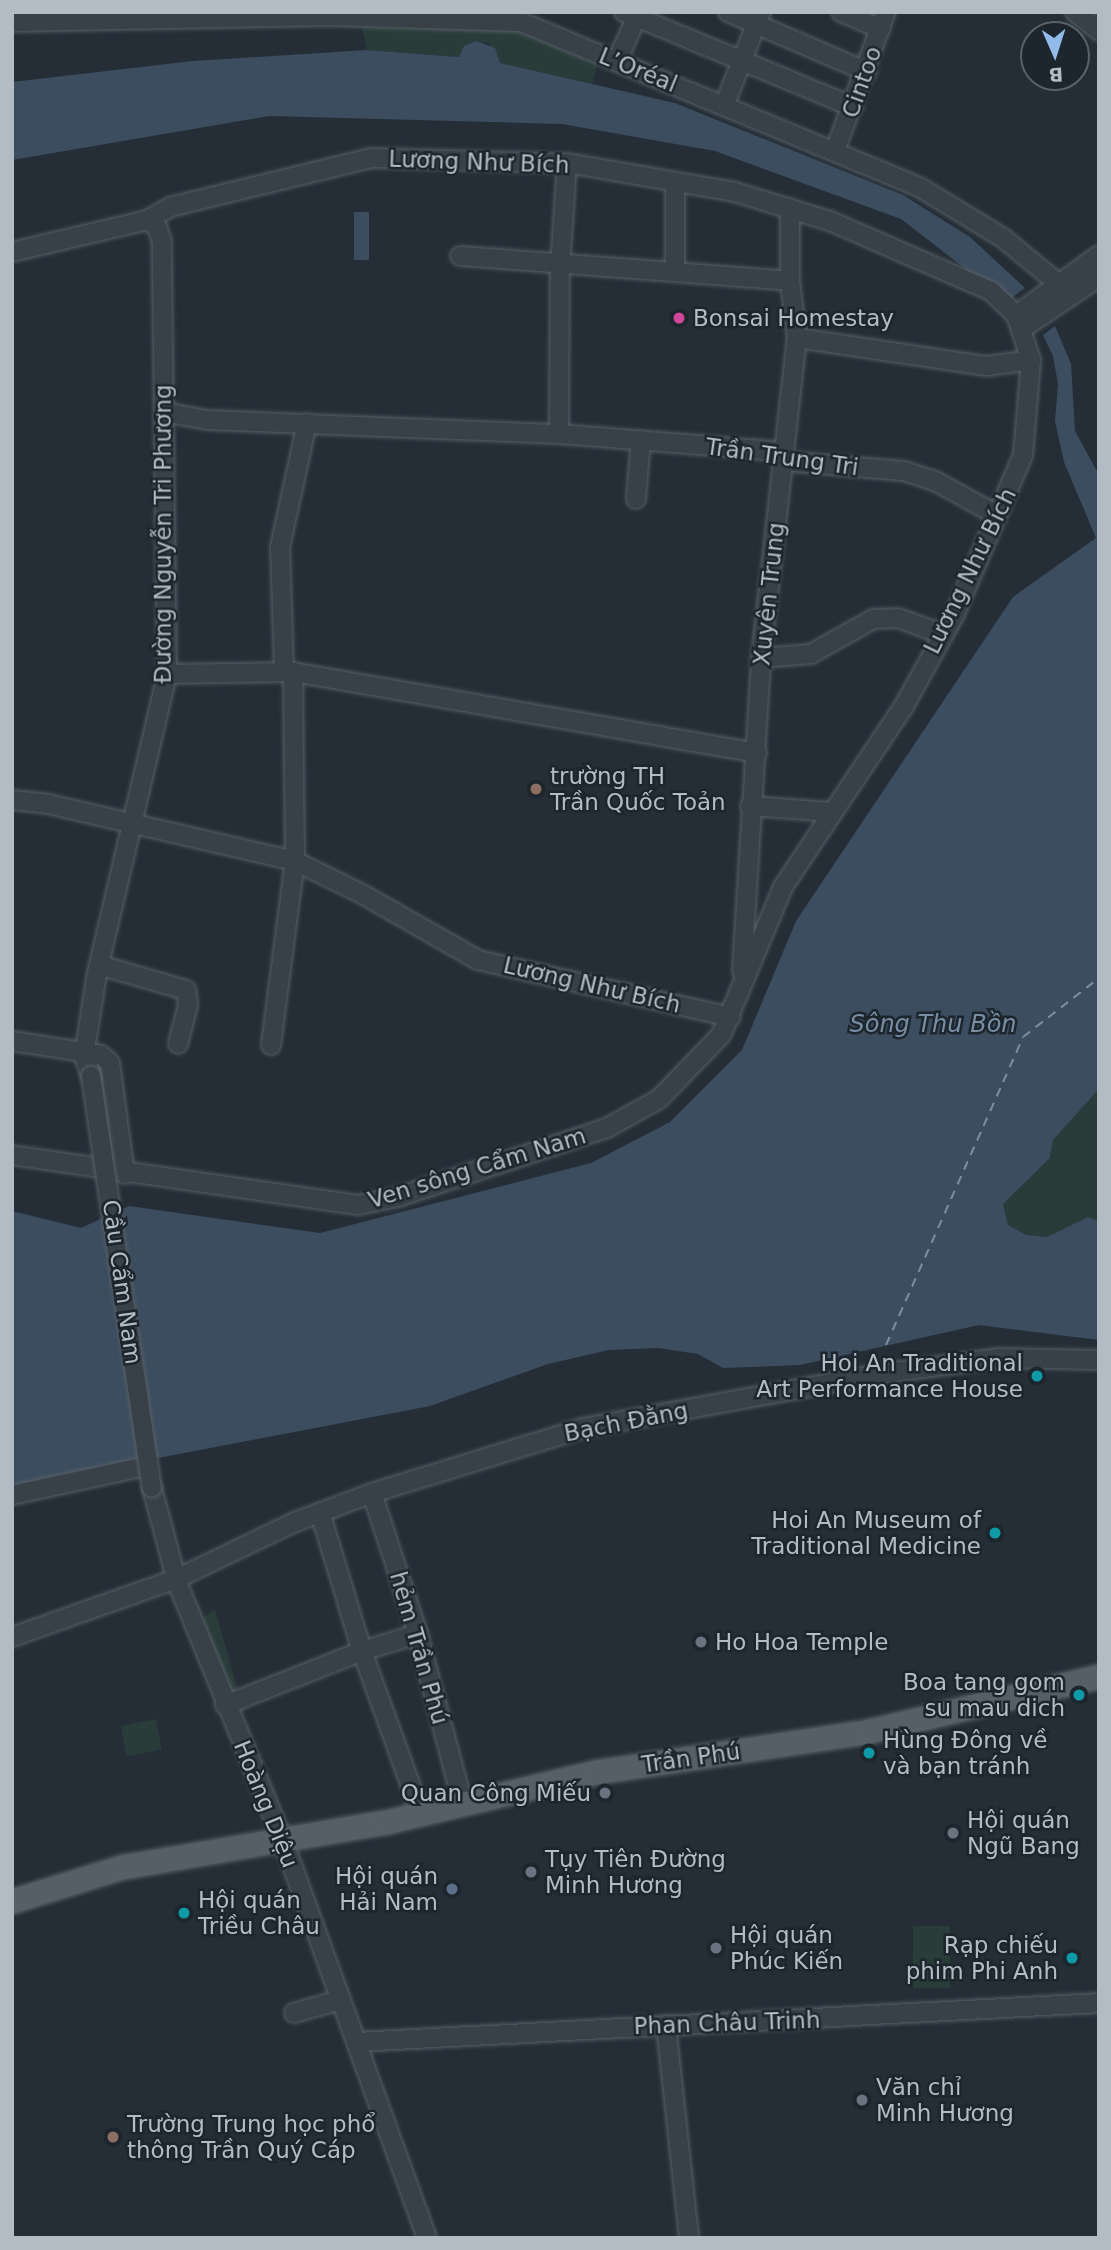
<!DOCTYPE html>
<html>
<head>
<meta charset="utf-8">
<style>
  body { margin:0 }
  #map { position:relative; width:1111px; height:2250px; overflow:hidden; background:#252e37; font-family:"DejaVu Sans",sans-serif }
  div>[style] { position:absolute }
  .green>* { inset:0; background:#2a3c3a; transform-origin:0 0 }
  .water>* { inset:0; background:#3c4d5f; transform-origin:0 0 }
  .ferry>* { height:2px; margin-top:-1px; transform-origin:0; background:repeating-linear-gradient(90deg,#778ea4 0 9px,transparent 0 16px) }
  .roads { filter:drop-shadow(0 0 2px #565e66) drop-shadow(0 0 2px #565e66) }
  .minor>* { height:18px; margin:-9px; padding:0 9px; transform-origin:9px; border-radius:9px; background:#384048 }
  .major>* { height:23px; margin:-11.5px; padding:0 11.5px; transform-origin:11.5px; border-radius:11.5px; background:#565f68 }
  .bridges { filter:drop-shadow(0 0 2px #565e66) drop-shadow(0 0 2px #565e66) }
  .minor-bridge>* { height:18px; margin:-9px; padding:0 9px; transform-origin:9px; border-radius:9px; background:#384048 }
  .dots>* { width:19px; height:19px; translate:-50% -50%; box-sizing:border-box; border:4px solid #1d252d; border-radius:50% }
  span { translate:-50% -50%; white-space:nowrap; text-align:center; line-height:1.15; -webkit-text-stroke:5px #1d252d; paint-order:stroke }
  .street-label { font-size:23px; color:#b3bbc4 }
  .poi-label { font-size:23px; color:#b3bbc4 }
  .left { translate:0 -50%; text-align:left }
  .right { translate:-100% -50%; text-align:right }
  .water-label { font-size:24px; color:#778ea4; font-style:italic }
  .frame { position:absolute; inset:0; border:14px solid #b3bbc4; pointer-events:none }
  .north { position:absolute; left:1020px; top:21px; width:70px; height:70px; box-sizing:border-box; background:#1d252d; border:2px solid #596169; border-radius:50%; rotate:177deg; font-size:19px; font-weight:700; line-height:28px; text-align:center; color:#b3bbc4 }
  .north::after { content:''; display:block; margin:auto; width:24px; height:32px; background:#92bbea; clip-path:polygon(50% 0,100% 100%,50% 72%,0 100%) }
</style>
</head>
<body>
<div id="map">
  <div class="green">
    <div style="clip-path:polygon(362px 27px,524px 29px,599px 60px,592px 84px,500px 63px,489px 43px,477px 41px,459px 57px,367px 50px)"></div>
    <div style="clip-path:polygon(1099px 1089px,1099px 1221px,1088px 1217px,1047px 1237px,1025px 1235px,1008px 1225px,1003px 1204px,1050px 1158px,1053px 1140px)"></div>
    <div style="clip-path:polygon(215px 1609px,242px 1704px,233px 1707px,199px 1620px)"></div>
    <div style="left:156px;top:1719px;width:31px;height:36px;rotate:79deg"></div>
    <div style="left:913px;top:1926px;width:37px;height:62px"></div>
  </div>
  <div class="water">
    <div style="clip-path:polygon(477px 41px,495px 48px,500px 63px,675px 103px,903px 195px,970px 237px,1025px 288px,1007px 301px,901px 219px,715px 151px,562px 124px,269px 116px,12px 160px,12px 82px,193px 61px,367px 50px,459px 57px,464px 46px)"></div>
    <div style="left:354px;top:212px;width:15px;height:48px"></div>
    <div style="clip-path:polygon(1055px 326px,1071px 364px,1075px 431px,1099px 475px,1099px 1089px,1053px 1140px,1050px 1158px,1003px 1204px,1008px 1225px,1026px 1235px,1047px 1237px,1088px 1217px,1099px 1221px,1099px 1340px,979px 1325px,800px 1365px,723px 1368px,698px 1354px,658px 1348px,609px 1350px,548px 1364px,430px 1406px,12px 1486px,12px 1211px,81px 1228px,129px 1206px,320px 1233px,591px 1163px,670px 1122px,742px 1050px,796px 921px,1013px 597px,1096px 538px,1064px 462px,1055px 421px,1058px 384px,1053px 356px,1043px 335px)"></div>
  </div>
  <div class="ferry">
    <div style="left:886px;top:1345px;width:337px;rotate:-66deg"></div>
    <div style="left:1023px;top:1037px;width:96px;rotate:-37.8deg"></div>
  </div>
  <div class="roads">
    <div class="minor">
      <div style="left:624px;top:12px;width:248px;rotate:22.5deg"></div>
      <div style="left:728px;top:12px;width:151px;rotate:23.3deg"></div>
      <div style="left:841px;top:12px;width:43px;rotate:23deg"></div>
      <div style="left:1075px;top:12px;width:31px;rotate:38deg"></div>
      <div style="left:12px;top:22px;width:317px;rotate:-1.1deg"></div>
      <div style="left:329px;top:16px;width:192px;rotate:1.8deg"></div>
      <div style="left:521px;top:22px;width:433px;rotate:22.5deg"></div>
      <div style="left:921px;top:188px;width:96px;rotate:31.4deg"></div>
      <div style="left:1003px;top:238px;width:74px;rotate:39.5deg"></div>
      <div style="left:617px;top:61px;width:54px;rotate:-65.8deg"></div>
      <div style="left:724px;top:106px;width:101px;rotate:-68.5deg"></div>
      <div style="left:835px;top:151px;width:148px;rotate:-69.9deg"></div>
      <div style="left:675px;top:183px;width:88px;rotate:90deg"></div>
      <div style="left:12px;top:252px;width:139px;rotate:-13.3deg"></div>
      <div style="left:147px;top:220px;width:26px;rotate:-29deg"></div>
      <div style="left:170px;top:207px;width:207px;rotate:-13.7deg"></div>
      <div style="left:371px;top:158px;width:196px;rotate:1.5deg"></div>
      <div style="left:567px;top:163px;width:170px;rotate:9.8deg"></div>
      <div style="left:735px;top:192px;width:99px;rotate:17deg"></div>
      <div style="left:830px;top:221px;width:176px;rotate:23.5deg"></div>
      <div style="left:991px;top:291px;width:35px;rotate:44deg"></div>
      <div style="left:1016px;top:315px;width:47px;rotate:71.6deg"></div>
      <div style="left:1031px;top:360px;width:95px;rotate:94.8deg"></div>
      <div style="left:1023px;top:455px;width:173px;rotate:113.2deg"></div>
      <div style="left:955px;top:614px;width:105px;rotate:119deg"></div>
      <div style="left:904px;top:706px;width:218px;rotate:123.8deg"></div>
      <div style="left:783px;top:887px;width:160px;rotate:112.7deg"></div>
      <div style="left:721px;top:1035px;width:89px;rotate:134.1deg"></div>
      <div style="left:659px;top:1099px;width:60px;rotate:150.9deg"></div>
      <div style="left:607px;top:1128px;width:220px;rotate:161.7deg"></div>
      <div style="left:398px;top:1197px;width:41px;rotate:168.7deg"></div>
      <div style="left:358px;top:1205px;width:350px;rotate:-171.8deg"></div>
      <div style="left:460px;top:256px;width:331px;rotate:4.3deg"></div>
      <div style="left:1016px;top:315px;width:102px;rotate:-35.9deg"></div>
      <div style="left:1023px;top:328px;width:92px;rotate:-33.9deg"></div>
      <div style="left:797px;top:338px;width:192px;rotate:8.4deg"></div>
      <div style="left:987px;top:366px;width:44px;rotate:-7.8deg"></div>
      <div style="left:164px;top:412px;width:44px;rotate:10.5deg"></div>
      <div style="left:207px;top:420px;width:352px;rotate:2.3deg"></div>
      <div style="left:559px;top:434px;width:215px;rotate:4.5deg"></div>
      <div style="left:773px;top:451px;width:14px;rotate:45deg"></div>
      <div style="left:783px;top:461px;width:121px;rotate:4.7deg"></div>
      <div style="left:904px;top:471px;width:35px;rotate:18deg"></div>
      <div style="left:937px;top:482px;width:66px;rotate:28.9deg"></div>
      <div style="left:559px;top:434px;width:167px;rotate:-89.7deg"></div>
      <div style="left:560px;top:267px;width:104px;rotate:-86.1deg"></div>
      <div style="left:636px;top:499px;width:59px;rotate:-85.2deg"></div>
      <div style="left:761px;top:658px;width:50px;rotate:-4.6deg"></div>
      <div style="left:811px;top:654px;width:71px;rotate:-29.4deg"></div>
      <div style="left:873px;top:619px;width:25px;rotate:-2deg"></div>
      <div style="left:898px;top:618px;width:47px;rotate:20deg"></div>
      <div style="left:284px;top:672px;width:125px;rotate:-91.8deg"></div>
      <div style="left:280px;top:547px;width:127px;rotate:-77.7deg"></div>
      <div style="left:167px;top:674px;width:126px;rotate:-0.9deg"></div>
      <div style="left:293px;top:672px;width:471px;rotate:9.9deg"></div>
      <div style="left:12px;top:800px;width:36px;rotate:6deg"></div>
      <div style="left:48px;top:804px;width:253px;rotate:13deg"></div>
      <div style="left:295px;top:861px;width:77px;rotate:26.2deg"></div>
      <div style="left:364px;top:895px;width:131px;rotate:29.7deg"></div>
      <div style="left:478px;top:960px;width:259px;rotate:12.7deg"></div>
      <div style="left:750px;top:806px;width:82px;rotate:4.2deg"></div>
      <div style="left:99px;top:965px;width:91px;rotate:16deg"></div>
      <div style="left:186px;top:990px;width:15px;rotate:82deg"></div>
      <div style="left:188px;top:1005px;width:40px;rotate:104.4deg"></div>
      <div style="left:742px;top:971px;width:314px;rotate:-86.5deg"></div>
      <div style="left:761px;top:658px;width:322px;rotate:-83.6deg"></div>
      <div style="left:797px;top:338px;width:57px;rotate:-97deg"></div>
      <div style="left:790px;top:281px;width:73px;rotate:-90deg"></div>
      <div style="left:12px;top:1041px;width:90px;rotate:8.9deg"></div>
      <div style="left:101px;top:1055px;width:12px;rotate:42deg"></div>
      <div style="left:110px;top:1063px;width:112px;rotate:82.3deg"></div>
      <div style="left:271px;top:1045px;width:186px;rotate:-82.6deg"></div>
      <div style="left:295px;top:861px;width:189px;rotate:-90.6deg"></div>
      <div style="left:91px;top:1076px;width:21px;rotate:-109deg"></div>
      <div style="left:84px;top:1056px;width:84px;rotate:-81.1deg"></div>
      <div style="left:97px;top:973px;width:307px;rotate:-76.8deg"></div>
      <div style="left:167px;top:674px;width:432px;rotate:-90.7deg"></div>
      <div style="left:162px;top:242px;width:16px;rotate:-108deg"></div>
      <div style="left:157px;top:227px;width:12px;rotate:-145deg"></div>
      <div style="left:152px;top:1488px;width:97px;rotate:75.1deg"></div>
      <div style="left:177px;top:1582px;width:279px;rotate:67.7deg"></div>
      <div style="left:283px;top:1840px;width:423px;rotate:70.1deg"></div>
      <div style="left:372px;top:1493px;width:148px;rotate:71.9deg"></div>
      <div style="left:418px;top:1634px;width:176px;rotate:75.2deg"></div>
      <div style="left:12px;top:1495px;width:128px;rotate:-12.2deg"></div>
      <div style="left:320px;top:1512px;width:145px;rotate:73.2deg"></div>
      <div style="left:362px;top:1651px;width:59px;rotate:-16.9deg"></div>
      <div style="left:12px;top:1637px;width:174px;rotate:-19.5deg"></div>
      <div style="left:176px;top:1579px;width:132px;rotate:-25.6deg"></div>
      <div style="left:295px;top:1522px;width:82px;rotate:-20.6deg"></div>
      <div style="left:372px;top:1493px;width:221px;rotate:-17.1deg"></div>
      <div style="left:583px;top:1428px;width:308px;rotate:-10.3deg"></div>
      <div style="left:886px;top:1373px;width:113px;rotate:-7.6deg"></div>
      <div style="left:998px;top:1358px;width:101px;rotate:1.1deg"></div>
      <div style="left:225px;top:1705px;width:147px;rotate:-21.5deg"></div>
      <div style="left:362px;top:1651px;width:173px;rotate:70.1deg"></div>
      <div style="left:294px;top:2013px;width:48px;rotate:-15.8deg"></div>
      <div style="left:666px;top:2025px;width:214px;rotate:83.8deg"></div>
      <div style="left:356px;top:2042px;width:744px;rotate:-3deg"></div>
    </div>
    <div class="major">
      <div style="left:12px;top:1901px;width:115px;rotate:-17.2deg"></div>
      <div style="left:122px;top:1867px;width:268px;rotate:-9.7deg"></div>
      <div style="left:386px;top:1822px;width:216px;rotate:-13.4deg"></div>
      <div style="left:596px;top:1772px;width:276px;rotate:-8.5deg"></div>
      <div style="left:869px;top:1731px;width:236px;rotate:-13.4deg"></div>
    </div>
  </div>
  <div class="bridges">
    <div class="minor-bridge">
      <div style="left:91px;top:1076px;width:416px;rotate:81.6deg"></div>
    </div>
  </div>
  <div class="dots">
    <div style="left:679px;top:318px;background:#d1479c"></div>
    <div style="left:536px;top:789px;background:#8d6e63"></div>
    <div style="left:1037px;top:1376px;background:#0f9aa8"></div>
    <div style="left:995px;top:1533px;background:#0f9aa8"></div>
    <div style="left:701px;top:1642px;background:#6b7280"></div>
    <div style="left:1079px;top:1695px;background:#0f9aa8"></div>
    <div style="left:869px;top:1753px;background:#0f9aa8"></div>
    <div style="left:605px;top:1793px;background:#6b7280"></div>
    <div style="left:953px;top:1833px;background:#6b7280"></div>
    <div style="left:531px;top:1872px;background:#6b7280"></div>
    <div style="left:452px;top:1889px;background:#5c6f8a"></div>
    <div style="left:184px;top:1913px;background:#0f9aa8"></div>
    <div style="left:716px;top:1948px;background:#6b7280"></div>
    <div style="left:1072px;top:1958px;background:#0f9aa8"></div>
    <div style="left:862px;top:2100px;background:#6b7280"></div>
    <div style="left:113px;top:2137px;background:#8d6e63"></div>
  </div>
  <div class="street-label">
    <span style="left:638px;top:70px;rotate:22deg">L’Oréal</span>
    <span style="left:862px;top:82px;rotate:-70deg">Cintoo</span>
    <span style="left:479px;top:162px;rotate:2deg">Lương Như Bích</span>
    <span style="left:782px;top:457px;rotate:8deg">Trần Trung Tri</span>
    <span style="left:163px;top:534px;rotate:-90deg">Đường Nguyễn Tri Phương</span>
    <span style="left:970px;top:571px;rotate:-64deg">Lương Như Bích</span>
    <span style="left:769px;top:594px;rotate:-84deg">Xuyên Trung</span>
    <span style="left:592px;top:985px;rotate:13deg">Lương Như Bích</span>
    <span style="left:477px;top:1168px;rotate:-17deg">Ven sông Cẩm Nam</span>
    <span style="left:122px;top:1282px;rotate:82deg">Cầu Cẩm Nam</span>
    <span style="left:626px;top:1422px;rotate:-11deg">Bạch Đằng</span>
    <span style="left:419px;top:1648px;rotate:74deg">hẻm Trần Phú</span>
    <span style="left:691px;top:1758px;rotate:-8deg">Trần Phú</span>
    <span style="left:266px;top:1804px;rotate:68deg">Hoàng Diệu</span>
    <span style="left:727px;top:2023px;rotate:-2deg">Phan Châu Trinh</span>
  </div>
  <div class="poi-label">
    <span class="left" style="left:693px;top:318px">Bonsai Homestay</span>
    <span class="left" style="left:550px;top:789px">trường TH<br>Trần Quốc Toản</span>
    <span class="right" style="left:1023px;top:1376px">Hoi An Traditional<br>Art Performance House</span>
    <span class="right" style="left:981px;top:1533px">Hoi An Museum of<br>Traditional Medicine</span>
    <span class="left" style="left:715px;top:1642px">Ho Hoa Temple</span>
    <span class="right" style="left:1065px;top:1695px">Boa tang gom<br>su mau dich</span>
    <span class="left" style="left:883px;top:1753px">Hùng Đông về<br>và bạn tránh</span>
    <span class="right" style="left:591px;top:1793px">Quan Công Miếu</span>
    <span class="left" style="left:967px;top:1833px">Hội quán<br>Ngũ Bang</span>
    <span class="left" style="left:545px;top:1872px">Tụy Tiên Đường<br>Minh Hương</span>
    <span class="right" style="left:438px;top:1889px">Hội quán<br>Hải Nam</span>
    <span class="left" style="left:198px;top:1913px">Hội quán<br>Triều Châu</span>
    <span class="left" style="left:730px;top:1948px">Hội quán<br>Phúc Kiến</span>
    <span class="right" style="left:1058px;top:1958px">Rạp chiếu<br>phim Phi Anh</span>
    <span class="left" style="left:876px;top:2100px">Văn chỉ<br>Minh Hương</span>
    <span class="left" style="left:127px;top:2137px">Trường Trung học phổ<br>thông Trần Quý Cáp</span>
  </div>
  <div class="water-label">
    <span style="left:933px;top:1025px">Sông Thu Bồn</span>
  </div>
  <div class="frame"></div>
  <div class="north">B</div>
</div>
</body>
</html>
